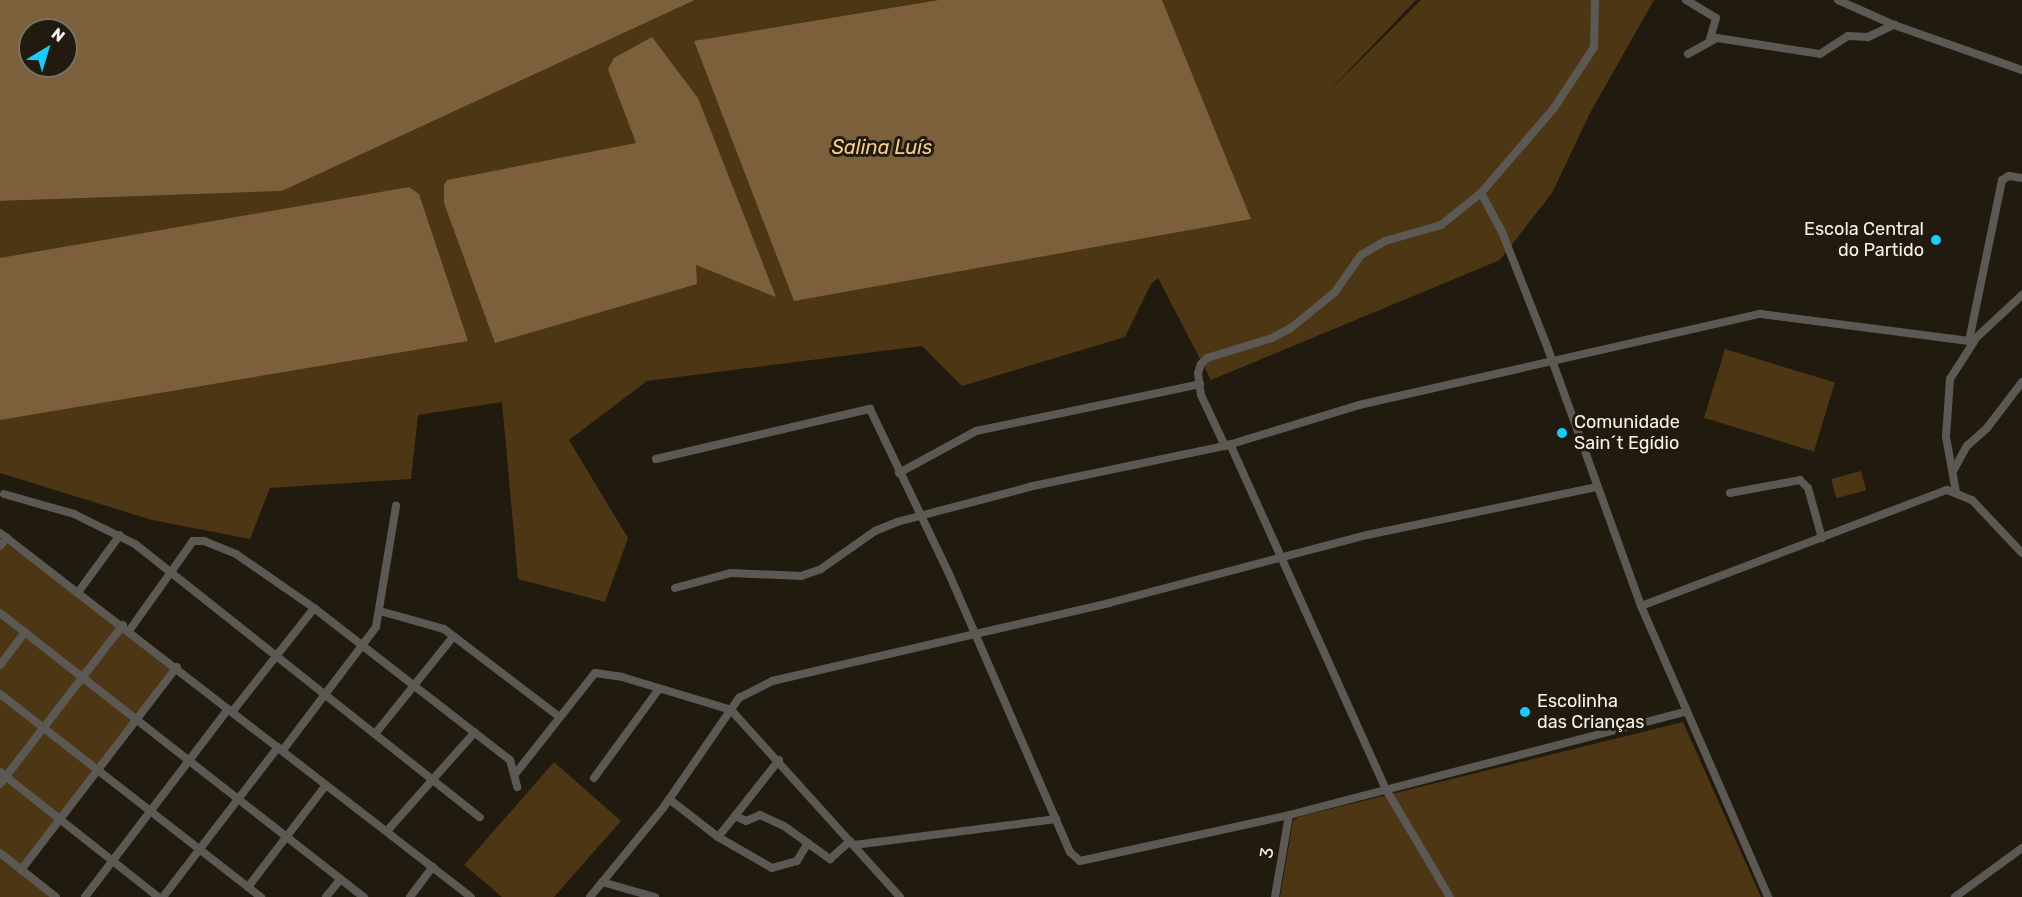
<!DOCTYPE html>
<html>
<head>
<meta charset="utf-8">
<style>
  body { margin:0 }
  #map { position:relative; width:2022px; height:897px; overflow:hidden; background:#211a0f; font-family:Rubik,sans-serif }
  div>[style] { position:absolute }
  .green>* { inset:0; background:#4c3614; transform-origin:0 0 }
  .water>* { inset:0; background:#7b603b }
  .minor>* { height:8px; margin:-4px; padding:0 4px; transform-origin:4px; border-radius:4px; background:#5c5853 }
  .dots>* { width:16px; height:16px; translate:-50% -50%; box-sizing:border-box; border:3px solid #211a0f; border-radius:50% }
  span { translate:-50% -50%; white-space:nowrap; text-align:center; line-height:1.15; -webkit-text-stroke:6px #211a0f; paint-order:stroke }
  .poi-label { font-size:18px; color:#f8f3eb }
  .right { translate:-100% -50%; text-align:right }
  .left { translate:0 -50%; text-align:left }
  .street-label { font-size:18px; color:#f8f3eb }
  .water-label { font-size:20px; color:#f9cd90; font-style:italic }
  .north { position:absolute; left:18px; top:18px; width:60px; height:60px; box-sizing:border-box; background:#211a0f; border:2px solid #777167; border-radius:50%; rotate:38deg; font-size:16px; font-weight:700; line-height:24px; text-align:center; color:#f8f3eb }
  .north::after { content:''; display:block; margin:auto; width:21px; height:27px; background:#1acafc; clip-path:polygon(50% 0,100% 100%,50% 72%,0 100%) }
</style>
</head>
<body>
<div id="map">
  <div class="green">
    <div style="clip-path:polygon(695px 0,1416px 0,1326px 94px,1421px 0,1654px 0,1590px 113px,1552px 193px,1500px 260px,1211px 380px,1158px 278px,1151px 284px,1125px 337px,962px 386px,922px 346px,647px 381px,569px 440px,628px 538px,605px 602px,518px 579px,502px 402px,418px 415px,411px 479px,270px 488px,250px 539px,152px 520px,0 473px,0 201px,282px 191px)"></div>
    <div style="left:1725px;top:349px;width:115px;height:72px;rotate:17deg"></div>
    <div style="left:1861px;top:471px;width:20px;height:31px;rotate:75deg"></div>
    <div style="clip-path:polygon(0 539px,174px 667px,23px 870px,54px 897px,0 897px)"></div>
    <div style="clip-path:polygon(1683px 722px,1761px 897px,1280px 897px,1293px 821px,1298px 817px)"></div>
    <div style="clip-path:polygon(554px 762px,621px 821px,554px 897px,502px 897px,464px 865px)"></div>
  </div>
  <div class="water">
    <div style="clip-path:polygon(evenodd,0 0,695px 0,282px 191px,0 201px,0 0,30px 30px,66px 30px,66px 66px,30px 66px,30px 30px)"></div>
    <div style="clip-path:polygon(939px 0,1162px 0,1251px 219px,794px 301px,694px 41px)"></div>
    <div style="clip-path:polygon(652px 37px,698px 98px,776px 297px,696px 265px,697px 284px,495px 343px,444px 203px,444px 185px,447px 180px,636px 143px,608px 69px,614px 58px)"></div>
    <div style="clip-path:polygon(409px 187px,419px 194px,468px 341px,0 420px,0 258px)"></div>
  </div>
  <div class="minor">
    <div style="left:1686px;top:0;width:35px;rotate:31deg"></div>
    <div style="left:1716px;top:18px;width:22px;rotate:106deg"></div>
    <div style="left:1838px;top:0;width:61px;rotate:24.1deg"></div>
    <div style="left:1894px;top:25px;width:136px;rotate:19.4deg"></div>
    <div style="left:1688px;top:54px;width:33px;rotate:-29deg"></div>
    <div style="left:1717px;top:38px;width:104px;rotate:8.8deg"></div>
    <div style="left:1820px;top:54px;width:33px;rotate:-33deg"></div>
    <div style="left:1848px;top:36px;width:20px;rotate:3deg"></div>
    <div style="left:1868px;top:37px;width:29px;rotate:-25deg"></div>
    <div style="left:1481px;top:193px;width:44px;rotate:61.7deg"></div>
    <div style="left:1502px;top:232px;width:126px;rotate:68.5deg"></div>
    <div style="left:1548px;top:349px;width:273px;rotate:70.1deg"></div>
    <div style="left:1641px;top:606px;width:318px;rotate:66.4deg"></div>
    <div style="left:1969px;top:341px;width:164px;rotate:-78.4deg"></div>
    <div style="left:2002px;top:180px;width:8px;rotate:-30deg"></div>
    <div style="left:2009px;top:176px;width:13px;rotate:9deg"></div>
    <div style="left:1230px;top:444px;width:381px;rotate:65.7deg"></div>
    <div style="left:1387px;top:791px;width:123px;rotate:59.3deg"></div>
    <div style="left:1225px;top:446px;width:56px;rotate:-115.2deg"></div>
    <div style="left:1201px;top:395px;width:22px;rotate:-98deg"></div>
    <div style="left:1198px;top:373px;width:9px;rotate:-72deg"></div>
    <div style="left:1201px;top:364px;width:8px;rotate:-45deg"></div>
    <div style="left:1207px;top:358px;width:68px;rotate:-17.1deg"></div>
    <div style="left:1272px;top:338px;width:21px;rotate:-28deg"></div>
    <div style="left:1291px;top:328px;width:57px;rotate:-39.3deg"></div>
    <div style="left:1335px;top:292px;width:45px;rotate:-54.9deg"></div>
    <div style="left:1361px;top:255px;width:28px;rotate:-30deg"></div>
    <div style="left:1385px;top:241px;width:58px;rotate:-15.9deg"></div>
    <div style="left:1441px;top:225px;width:51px;rotate:-38.7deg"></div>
    <div style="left:1481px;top:193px;width:112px;rotate:-49.3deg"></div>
    <div style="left:1554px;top:108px;width:73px;rotate:-56.7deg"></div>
    <div style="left:1594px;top:47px;width:47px;rotate:-88.8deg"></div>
    <div style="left:656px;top:459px;width:220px;rotate:-13.2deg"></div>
    <div style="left:870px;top:409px;width:185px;rotate:64.4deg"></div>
    <div style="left:950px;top:576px;width:301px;rotate:66.5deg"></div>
    <div style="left:1070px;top:852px;width:13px;rotate:42deg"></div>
    <div style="left:1080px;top:861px;width:214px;rotate:-12.4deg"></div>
    <div style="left:1289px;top:815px;width:409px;rotate:-14.6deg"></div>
    <div style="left:1953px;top:471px;width:29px;rotate:-61deg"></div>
    <div style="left:1967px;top:446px;width:27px;rotate:-42deg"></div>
    <div style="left:1987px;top:428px;width:58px;rotate:-52.7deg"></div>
    <div style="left:899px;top:473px;width:88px;rotate:-28.6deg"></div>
    <div style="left:976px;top:431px;width:229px;rotate:-11.8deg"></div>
    <div style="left:1956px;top:492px;width:56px;rotate:-100.3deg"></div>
    <div style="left:1946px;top:437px;width:58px;rotate:-86.1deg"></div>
    <div style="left:1950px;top:379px;width:50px;rotate:-57.3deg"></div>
    <div style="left:1977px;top:337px;width:62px;rotate:-43deg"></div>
    <div style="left:1730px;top:493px;width:71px;rotate:-10.5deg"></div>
    <div style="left:1800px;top:480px;width:11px;rotate:45deg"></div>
    <div style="left:1808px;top:488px;width:52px;rotate:74.4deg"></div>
    <div style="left:4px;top:494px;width:73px;rotate:15.9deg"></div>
    <div style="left:74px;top:514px;width:68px;rotate:26.2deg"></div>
    <div style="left:135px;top:544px;width:440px;rotate:38.4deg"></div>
    <div style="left:0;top:533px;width:595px;rotate:37.7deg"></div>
    <div style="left:0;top:546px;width:11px;rotate:-49deg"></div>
    <div style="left:675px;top:588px;width:58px;rotate:-15deg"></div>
    <div style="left:731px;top:573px;width:70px;rotate:2.5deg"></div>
    <div style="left:801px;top:576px;width:21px;rotate:-19deg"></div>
    <div style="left:821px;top:569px;width:66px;rotate:-35.1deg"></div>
    <div style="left:875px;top:531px;width:24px;rotate:-22deg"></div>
    <div style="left:897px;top:522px;width:141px;rotate:-14.8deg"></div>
    <div style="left:1033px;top:486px;width:196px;rotate:-11.8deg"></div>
    <div style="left:1225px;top:446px;width:140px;rotate:-17deg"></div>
    <div style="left:1359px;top:405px;width:412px;rotate:-12.8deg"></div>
    <div style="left:1761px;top:314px;width:210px;rotate:7.4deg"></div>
    <div style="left:1969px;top:341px;width:9px;rotate:-27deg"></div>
    <div style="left:79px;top:591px;width:69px;rotate:-53.8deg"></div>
    <div style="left:1641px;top:606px;width:327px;rotate:-20.8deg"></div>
    <div style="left:1947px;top:490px;width:27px;rotate:22deg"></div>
    <div style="left:1972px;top:500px;width:73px;rotate:46.7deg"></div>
    <div style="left:380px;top:611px;width:66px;rotate:15.7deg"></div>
    <div style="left:444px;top:629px;width:143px;rotate:37.3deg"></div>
    <div style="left:0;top:613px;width:462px;rotate:38deg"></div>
    <div style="left:129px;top:631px;width:110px;rotate:-54.6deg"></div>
    <div style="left:193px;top:541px;width:11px"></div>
    <div style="left:204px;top:541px;width:35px;rotate:22deg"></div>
    <div style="left:236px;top:554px;width:95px;rotate:34.7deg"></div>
    <div style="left:314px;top:608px;width:248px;rotate:37.8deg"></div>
    <div style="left:510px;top:760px;width:28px;rotate:75deg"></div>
    <div style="left:0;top:665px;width:41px;rotate:-52.9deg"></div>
    <div style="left:0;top:694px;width:331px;rotate:37.9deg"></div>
    <div style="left:232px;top:712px;width:132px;rotate:-51.7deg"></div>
    <div style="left:375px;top:734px;width:124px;rotate:-51.2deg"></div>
    <div style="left:283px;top:750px;width:154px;rotate:-52.9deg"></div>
    <div style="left:376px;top:627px;width:123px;rotate:-80.6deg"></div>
    <div style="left:779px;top:760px;width:71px;rotate:128.2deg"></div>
    <div style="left:735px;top:816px;width:12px;rotate:24deg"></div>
    <div style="left:746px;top:821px;width:15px;rotate:-23deg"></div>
    <div style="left:760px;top:815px;width:26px;rotate:25deg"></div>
    <div style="left:784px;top:826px;width:57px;rotate:35.7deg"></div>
    <div style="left:830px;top:859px;width:27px;rotate:-42deg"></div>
    <div style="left:0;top:772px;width:201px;rotate:38.3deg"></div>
    <div style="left:516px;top:773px;width:127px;rotate:-51.7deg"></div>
    <div style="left:595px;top:673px;width:27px;rotate:8deg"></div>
    <div style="left:622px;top:677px;width:114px;rotate:16.8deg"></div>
    <div style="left:731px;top:710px;width:252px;rotate:47.9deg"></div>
    <div style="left:594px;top:778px;width:110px;rotate:-53.9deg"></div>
    <div style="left:0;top:784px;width:201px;rotate:-52.3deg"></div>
    <div style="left:669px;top:799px;width:62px;rotate:37.8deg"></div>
    <div style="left:735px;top:816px;width:27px;rotate:129deg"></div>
    <div style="left:718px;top:837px;width:62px;rotate:29.9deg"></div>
    <div style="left:772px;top:868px;width:26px;rotate:-16deg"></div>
    <div style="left:797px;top:861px;width:21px;rotate:-59deg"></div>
    <div style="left:387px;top:831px;width:132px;rotate:-48.4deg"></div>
    <div style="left:854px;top:845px;width:204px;rotate:-7.3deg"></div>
    <div style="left:0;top:853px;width:71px;rotate:38.2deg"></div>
    <div style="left:21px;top:870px;width:256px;rotate:-52.5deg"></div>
    <div style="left:602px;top:882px;width:55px;rotate:15.8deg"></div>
    <div style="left:248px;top:887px;width:128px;rotate:-52.6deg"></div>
    <div style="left:85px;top:897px;width:236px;rotate:-52.7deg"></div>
    <div style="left:163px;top:897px;width:189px;rotate:-52.5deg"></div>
    <div style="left:326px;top:897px;width:22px;rotate:-51deg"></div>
    <div style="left:410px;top:897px;width:38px;rotate:-53deg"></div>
    <div style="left:590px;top:897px;width:115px;rotate:-50.6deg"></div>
    <div style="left:663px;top:808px;width:134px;rotate:-55.4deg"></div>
    <div style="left:739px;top:698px;width:37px;rotate:-27deg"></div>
    <div style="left:772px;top:681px;width:346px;rotate:-13deg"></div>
    <div style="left:1109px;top:603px;width:267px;rotate:-14.8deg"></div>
    <div style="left:1367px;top:535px;width:234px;rotate:-11.8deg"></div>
    <div style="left:1275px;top:897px;width:83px;rotate:-80.3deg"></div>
    <div style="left:1955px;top:897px;width:83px;rotate:-36.2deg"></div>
  </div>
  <div class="dots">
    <div style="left:1936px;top:240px;background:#1acafc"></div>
    <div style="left:1562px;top:433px;background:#1acafc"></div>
    <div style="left:1525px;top:712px;background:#1acafc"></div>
  </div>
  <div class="poi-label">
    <span class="right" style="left:1924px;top:240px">Escola Central<br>do Partido</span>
    <span class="left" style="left:1574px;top:433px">Comunidade<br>Sain´t Egídio</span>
    <span class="left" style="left:1537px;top:712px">Escolinha<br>das Crianças</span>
  </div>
  <div class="street-label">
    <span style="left:1267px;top:853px;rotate:-80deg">3</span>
  </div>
  <div class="water-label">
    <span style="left:882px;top:147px">Salina Luís</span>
  </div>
  <div class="north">N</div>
</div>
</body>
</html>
